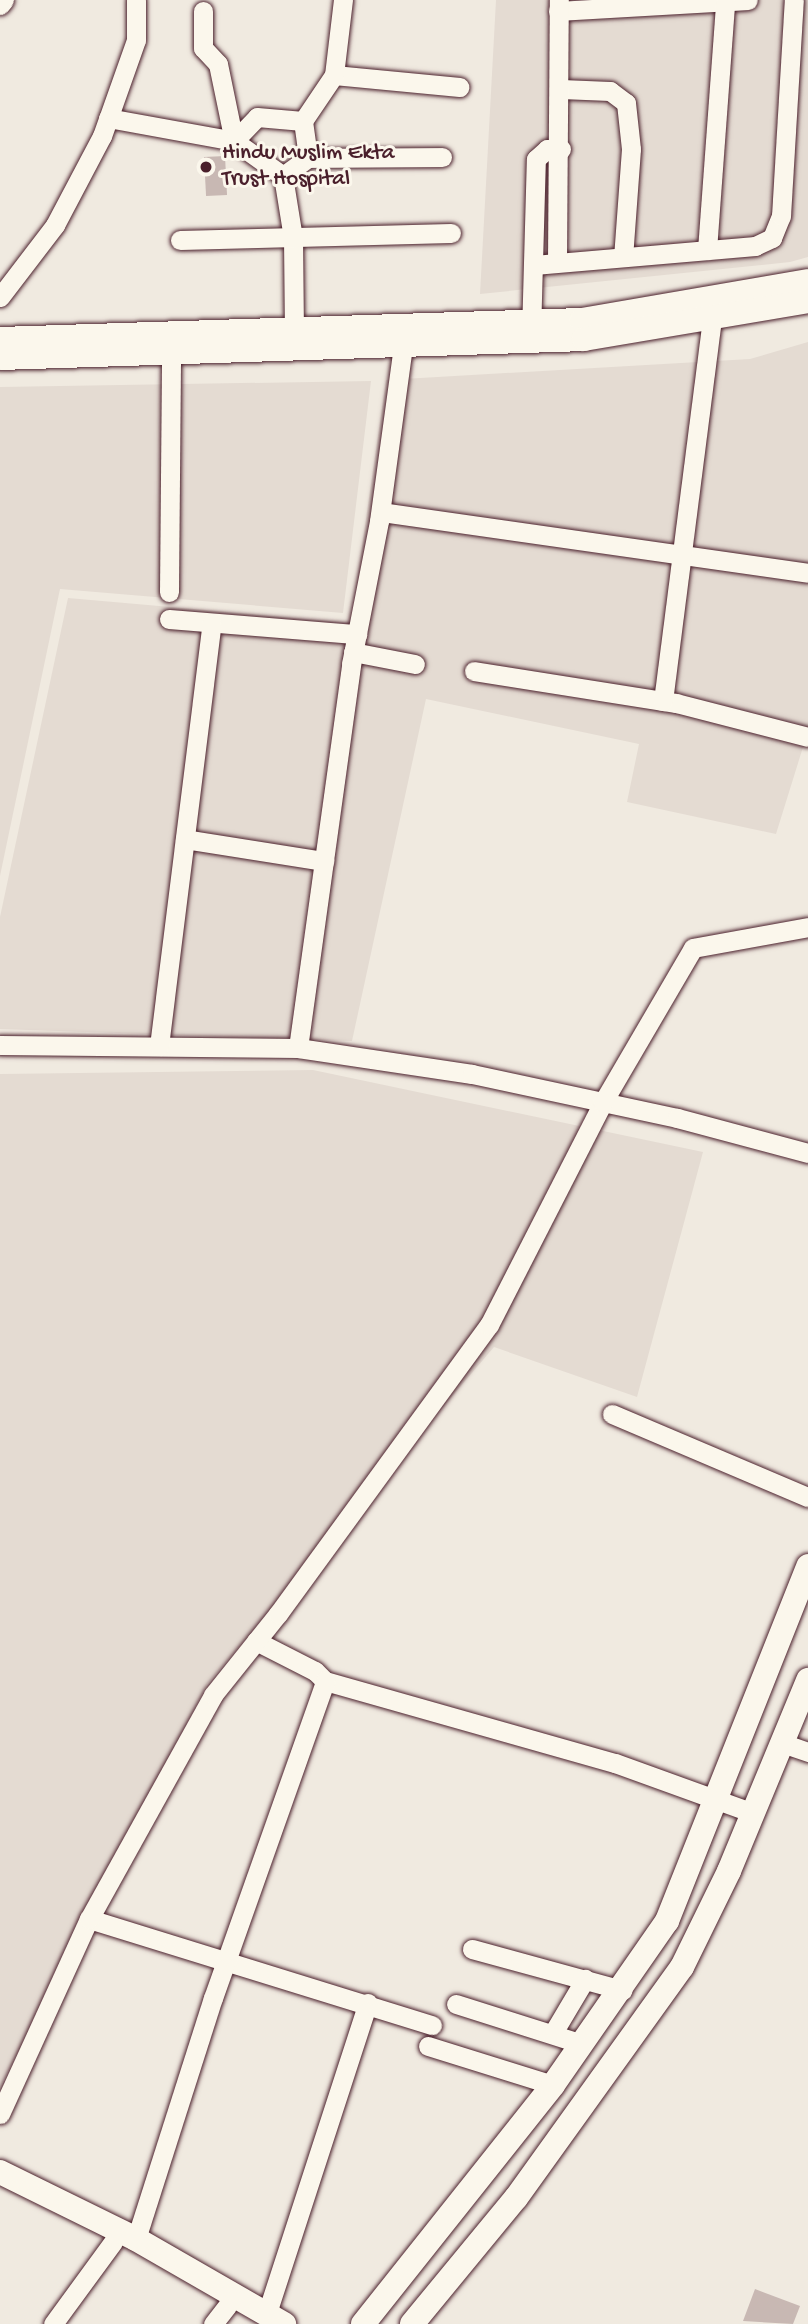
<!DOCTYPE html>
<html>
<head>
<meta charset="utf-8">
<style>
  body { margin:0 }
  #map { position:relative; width:808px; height:2324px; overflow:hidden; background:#f0eae0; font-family:"Gochi Hand",sans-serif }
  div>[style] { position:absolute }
  .built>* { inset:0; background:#e4dbd2 }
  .building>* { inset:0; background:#c8b8b3; transform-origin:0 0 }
  .roads { filter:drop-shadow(0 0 2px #4a1f2b) drop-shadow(0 0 2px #4a1f2b) }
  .minor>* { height:19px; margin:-9.5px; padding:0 9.5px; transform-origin:9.5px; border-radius:9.5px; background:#fbf7ec }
  .major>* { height:24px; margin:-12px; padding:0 12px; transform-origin:12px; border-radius:12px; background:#fbf7ec }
  .dots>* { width:19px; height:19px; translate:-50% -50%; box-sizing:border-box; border:4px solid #fbf7ec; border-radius:50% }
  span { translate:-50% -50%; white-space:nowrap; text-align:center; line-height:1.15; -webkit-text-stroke:6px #fbf7ec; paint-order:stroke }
  .poi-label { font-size:23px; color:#4a1f2b }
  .left { translate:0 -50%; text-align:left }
</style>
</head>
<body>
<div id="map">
  <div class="built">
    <div style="clip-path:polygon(496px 0,808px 0,808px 257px,790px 262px,480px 294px)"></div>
    <div style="clip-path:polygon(808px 342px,808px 731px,776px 834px,627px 802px,639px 744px,426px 699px,352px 1041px,0 1029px,0 917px,68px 598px,351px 623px,386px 380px,750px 359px)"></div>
    <div style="clip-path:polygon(371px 381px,343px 613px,60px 589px,0 876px,0 387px)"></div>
    <div style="clip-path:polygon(313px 1070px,703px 1152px,637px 1397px,494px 1347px,207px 1684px,0 2087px,0 1074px)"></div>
  </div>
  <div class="building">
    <div style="left:225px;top:156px;width:39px;height:21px;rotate:87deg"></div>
    <div style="clip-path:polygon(755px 2289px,800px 2306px,793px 2324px,743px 2321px)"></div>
  </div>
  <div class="roads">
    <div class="minor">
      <div style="left:0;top:5px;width:6px;rotate:-51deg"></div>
      <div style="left:203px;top:11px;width:37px;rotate:90deg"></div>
      <div style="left:203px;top:48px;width:22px;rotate:47deg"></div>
      <div style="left:218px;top:64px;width:79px;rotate:78.3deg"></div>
      <div style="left:558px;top:11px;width:190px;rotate:-3.3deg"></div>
      <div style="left:334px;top:75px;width:126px;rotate:5.5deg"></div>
      <div style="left:561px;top:89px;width:49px;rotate:2.3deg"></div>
      <div style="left:610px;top:91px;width:20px;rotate:37deg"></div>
      <div style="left:626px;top:103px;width:46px;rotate:83.8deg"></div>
      <div style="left:631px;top:149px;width:108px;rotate:94.2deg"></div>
      <div style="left:108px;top:118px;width:128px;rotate:10.3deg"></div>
      <div style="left:234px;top:141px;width:60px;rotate:35.5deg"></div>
      <div style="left:283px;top:176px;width:63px;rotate:80.8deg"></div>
      <div style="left:293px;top:238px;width:91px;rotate:89.4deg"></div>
      <div style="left:303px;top:121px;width:37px;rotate:82deg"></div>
      <div style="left:234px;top:141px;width:33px;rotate:-46deg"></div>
      <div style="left:257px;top:117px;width:46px;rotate:5deg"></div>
      <div style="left:303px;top:121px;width:55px;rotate:-56deg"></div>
      <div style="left:334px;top:75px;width:76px;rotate:-83.2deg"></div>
      <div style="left:283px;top:176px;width:31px;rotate:-36deg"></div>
      <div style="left:308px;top:158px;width:134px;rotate:-0.4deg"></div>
      <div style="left:180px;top:240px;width:271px;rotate:-1.5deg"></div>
      <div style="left:707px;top:250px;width:249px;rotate:-85.8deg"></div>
      <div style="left:557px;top:262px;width:262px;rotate:-89.6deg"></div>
      <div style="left:534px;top:265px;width:222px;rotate:-4.9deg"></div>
      <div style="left:755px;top:246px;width:19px;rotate:-25deg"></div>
      <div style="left:772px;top:238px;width:24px;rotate:-68deg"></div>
      <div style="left:781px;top:216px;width:216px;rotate:-86.6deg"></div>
      <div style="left:0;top:297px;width:91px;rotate:-52.6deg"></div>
      <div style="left:55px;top:225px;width:101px;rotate:-62.2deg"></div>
      <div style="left:102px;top:136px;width:102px;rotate:-70.5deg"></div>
      <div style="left:136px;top:40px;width:40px;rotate:-90deg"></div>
      <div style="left:531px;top:334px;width:175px;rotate:-88.4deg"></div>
      <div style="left:536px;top:159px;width:15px;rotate:-42deg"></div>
      <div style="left:547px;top:149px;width:14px"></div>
      <div style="left:381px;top:512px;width:431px;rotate:8.1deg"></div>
      <div style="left:169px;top:592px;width:239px;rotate:-89.5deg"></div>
      <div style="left:169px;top:619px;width:189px;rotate:4.6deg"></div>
      <div style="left:353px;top:652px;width:63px;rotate:11deg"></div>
      <div style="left:474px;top:671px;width:205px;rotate:9deg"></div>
      <div style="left:676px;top:703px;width:136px;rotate:14.4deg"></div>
      <div style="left:663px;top:701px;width:386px;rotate:-82.7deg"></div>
      <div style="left:185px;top:839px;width:141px;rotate:9deg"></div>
      <div style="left:0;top:1045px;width:298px;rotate:0.6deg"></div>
      <div style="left:298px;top:1048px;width:176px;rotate:8.5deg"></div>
      <div style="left:472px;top:1074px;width:210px;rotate:12.1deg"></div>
      <div style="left:677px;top:1118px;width:136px;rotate:15deg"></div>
      <div style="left:159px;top:1046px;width:426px;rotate:-82.9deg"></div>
      <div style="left:298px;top:1048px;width:388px;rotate:-82.1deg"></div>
      <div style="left:351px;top:664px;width:146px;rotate:-78.9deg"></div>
      <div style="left:379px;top:521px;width:178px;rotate:-82.2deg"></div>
      <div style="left:612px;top:1414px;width:213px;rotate:23deg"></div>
      <div style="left:256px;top:1641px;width:66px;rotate:27deg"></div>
      <div style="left:315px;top:1671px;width:14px;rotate:45deg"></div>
      <div style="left:325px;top:1681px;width:301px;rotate:15.8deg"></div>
      <div style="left:615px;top:1763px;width:147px;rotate:19.9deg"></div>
      <div style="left:782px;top:1743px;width:28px;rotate:19deg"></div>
      <div style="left:89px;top:1919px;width:359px;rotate:17.2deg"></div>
      <div style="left:472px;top:1949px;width:156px;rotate:15.3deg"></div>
      <div style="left:456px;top:2004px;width:132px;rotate:17.6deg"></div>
      <div style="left:553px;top:2033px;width:63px;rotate:-59.3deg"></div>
      <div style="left:428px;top:2046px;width:131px;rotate:17.3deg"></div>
      <div style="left:0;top:2114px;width:214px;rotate:-65.5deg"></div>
      <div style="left:89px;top:1919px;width:256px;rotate:-61deg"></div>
      <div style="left:213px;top:1695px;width:104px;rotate:-51.3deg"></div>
      <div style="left:278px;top:1614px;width:358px;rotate:-53.9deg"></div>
      <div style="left:489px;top:1325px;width:250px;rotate:-62.9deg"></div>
      <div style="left:603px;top:1102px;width:178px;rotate:-59.7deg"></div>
      <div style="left:693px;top:948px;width:117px;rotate:-10.3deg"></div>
      <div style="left:136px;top:2239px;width:253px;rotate:-72.3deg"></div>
      <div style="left:213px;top:1998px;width:336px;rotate:-70.5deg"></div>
      <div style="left:267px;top:2313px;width:326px;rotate:-72deg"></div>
      <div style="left:53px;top:2324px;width:102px;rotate:-53.8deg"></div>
      <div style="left:213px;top:2324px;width:23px;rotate:-52deg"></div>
    </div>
    <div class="major">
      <div style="left:0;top:339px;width:582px;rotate:-1.87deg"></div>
      <div style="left:582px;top:320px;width:229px;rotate:-9.8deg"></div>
      <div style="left:0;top:358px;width:584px;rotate:-1.86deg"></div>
      <div style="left:584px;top:339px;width:227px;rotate:-9.6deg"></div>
      <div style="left:0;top:2172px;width:152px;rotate:26.2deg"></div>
      <div style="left:136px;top:2239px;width:171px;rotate:29.9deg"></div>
      <div style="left:363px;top:2324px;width:305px;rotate:-51.5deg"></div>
      <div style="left:553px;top:2085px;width:200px;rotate:-55.2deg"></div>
      <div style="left:667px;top:1921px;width:382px;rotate:-68.3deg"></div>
      <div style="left:412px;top:2324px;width:163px;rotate:-50.5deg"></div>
      <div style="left:516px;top:2198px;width:284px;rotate:-54.3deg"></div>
      <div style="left:682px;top:1967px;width:107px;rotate:-63.9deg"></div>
      <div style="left:729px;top:1871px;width:207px;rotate:-67.5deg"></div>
    </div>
  </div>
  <div class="dots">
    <div style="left:206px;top:167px;background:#4a1f2b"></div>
  </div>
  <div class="poi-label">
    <span class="left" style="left:222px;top:167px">Hindu Muslim Ekta<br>Trust Hospital</span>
  </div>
</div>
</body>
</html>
